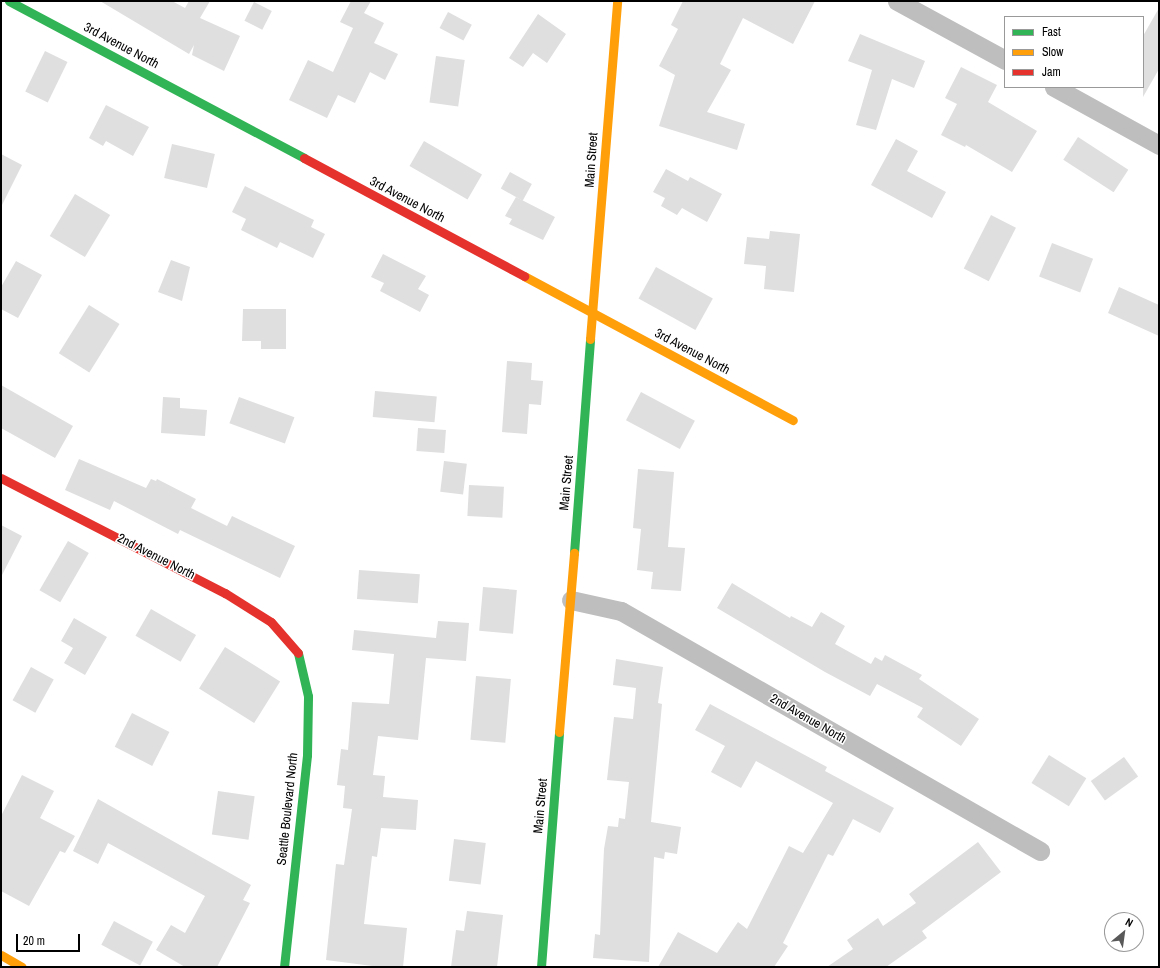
<!DOCTYPE html>
<html>
<head>
<meta charset="utf-8">
<style>
  body { margin:0 }
  #map { position:relative; width:1160px; height:968px; overflow:hidden; background:#fff; font-family:"Archivo Narrow",sans-serif }
  div>[style] { position:absolute }
  .building>* { inset:0; background:#dfdfdf; transform-origin:0 0 }
  .street>* { height:19px; margin:-9.5px; padding:0 9.5px; transform-origin:9.5px; border-radius:9.5px; background:#bebebe }
  .fast>* { height:9px; margin:-4.5px; padding:0 4.5px; transform-origin:4.5px; border-radius:4.5px; background:#30b455 }
  .slow>* { height:9px; margin:-4.5px; padding:0 4.5px; transform-origin:4.5px; border-radius:4.5px; background:#ff9f0a }
  .jam>* { height:9px; margin:-4.5px; padding:0 4.5px; transform-origin:4.5px; border-radius:4.5px; background:#e5322d }
  span { translate:-50% -50%; white-space:nowrap; text-align:center; line-height:1.15; -webkit-text-stroke:3px #fff; paint-order:stroke }
  .street-label { font-size:13px; color:#000 }
  .frame { position:absolute; inset:0; border:2px solid #000; pointer-events:none }
  .legend { position:absolute; left:1004px; top:16px; width:140px; height:72px; box-sizing:border-box; background:#fff; border:1px solid #999; margin:0; padding:5px 7px; list-style:none; font-size:12px; color:#000 }
  .legend li { display:flex; align-items:center; gap:8px; height:20px }
  .legend b { width:20px; border:1px solid #999 }
  .north { position:absolute; left:1104px; top:912px; width:40px; height:40px; box-sizing:border-box; background:#fff; border:1px solid #999; border-radius:50%; rotate:29deg; font-size:11px; font-weight:700; line-height:16px; text-align:center; color:#000 }
  .north::after { content:''; display:block; margin:auto; width:14px; height:18px; background:#595959; clip-path:polygon(50% 0,100% 100%,50% 72%,0 100%) }
  .scale { position:absolute; left:16px; top:934px; width:64px; height:18px; box-sizing:border-box; border:2px solid #000; border-top:0; padding-left:5px; font-size:12px; line-height:14px; white-space:nowrap; color:#000; -webkit-text-stroke:3px #fff; paint-order:stroke }
</style>
</head>
<body>
<div id="map">
  <div class="building">
    <div style="clip-path:polygon(100px 1px,172px 1px,185px 8px,189px 1px,210px 1px,200px 18px,240px 36px,224px 71px,192px 55px,194px 45px,189px 54px)"></div>
    <div style="clip-path:polygon(351px 1px,371px 1px,364px 13px,384px 23px,374px 43px,398px 54px,385px 80px,370px 72px,355px 103px,338px 95px,327px 118px,289px 100px,308px 60px,333px 72px,353px 28px,340px 22px)"></div>
    <div style="clip-path:polygon(683px 1px,815px 1px,793px 44px,743px 18px,720px 64px,731px 70px,707px 112px,745px 124px,737px 150px,659px 126px,675px 75px,659px 66px,678px 29px,671px 25px)"></div>
    <div style="left:254px;top:2px;width:20px;height:21px;rotate:27deg"></div>
    <div style="clip-path:polygon(1159px 8px,1159px 69px,1143px 97px,1143px 36px)"></div>
    <div style="left:448px;top:12px;width:27px;height:18px;rotate:28deg"></div>
    <div style="clip-path:polygon(538px 14px,566px 34px,547px 63px,533px 53px,523px 67px,509px 58px)"></div>
    <div style="clip-path:polygon(860px 34px,925px 61px,914px 88px,892px 79px,876px 130px,856px 125px,872px 70px,848px 61px)"></div>
    <div style="left:45px;top:51px;width:25px;height:45px;rotate:26deg"></div>
    <div style="left:436px;top:56px;width:29px;height:47px;rotate:8deg"></div>
    <div style="clip-path:polygon(961px 67px,997px 85px,988px 102px,1037px 131px,1012px 172px,966px 145px,965px 147px,941px 135px,957px 104px,945px 98px)"></div>
    <div style="clip-path:polygon(106px 105px,149px 127px,133px 156px,106px 141px,103px 146px,89px 138px)"></div>
    <div style="left:1078px;top:137px;width:60px;height:27px;rotate:33deg"></div>
    <div style="clip-path:polygon(896px 139px,918px 151px,907px 171px,946px 192px,932px 218px,871px 185px)"></div>
    <div style="left:424px;top:141px;width:67px;height:29px;rotate:30deg"></div>
    <div style="left:172px;top:144px;width:44px;height:35px;rotate:13deg"></div>
    <div style="clip-path:polygon(1px 154px,22px 165px,1px 207px)"></div>
    <div style="clip-path:polygon(666px 169px,688px 181px,690px 177px,722px 194px,707px 222px,682px 208px,677px 215px,661px 206px,665px 198px,653px 192px)"></div>
    <div style="left:510px;top:172px;width:25px;height:19px;rotate:29deg"></div>
    <div style="clip-path:polygon(245px 186px,314px 220px,311px 227px,325px 234px,313px 258px,280px 242px,277px 248px,241px 230px,246px 219px,232px 212px)"></div>
    <div style="left:75px;top:194px;width:41px;height:49px;rotate:31deg"></div>
    <div style="clip-path:polygon(516px 197px,555px 217px,543px 240px,509px 224px,512px 219px,505px 216px)"></div>
    <div style="left:991px;top:215px;width:28px;height:60px;rotate:27deg"></div>
    <div style="clip-path:polygon(770px 231px,800px 234px,794px 292px,764px 289px,766px 266px,744px 264px,747px 237px,769px 239px)"></div>
    <div style="left:1052px;top:243px;width:44px;height:36px;rotate:21deg"></div>
    <div style="clip-path:polygon(383px 254px,426px 276px,418px 289px,429px 295px,420px 312px,380px 291px,384px 283px,371px 277px)"></div>
    <div style="clip-path:polygon(171px 260px,190px 267px,182px 301px,158px 292px)"></div>
    <div style="clip-path:polygon(16px 261px,42px 275px,18px 318px,1px 309px,1px 287px)"></div>
    <div style="left:656px;top:267px;width:65px;height:36px;rotate:29deg"></div>
    <div style="clip-path:polygon(1119px 287px,1159px 305px,1159px 336px,1108px 313px)"></div>
    <div style="left:89px;top:305px;width:36px;height:57px;rotate:32deg"></div>
    <div style="clip-path:polygon(243px 309px,286px 309px,286px 349px,261px 349px,261px 341px,242px 341px)"></div>
    <div style="clip-path:polygon(507px 361px,532px 363px,531px 380px,543px 381px,541px 405px,529px 404px,527px 434px,502px 432px)"></div>
    <div style="clip-path:polygon(1px 385px,73px 426px,55px 458px,1px 428px)"></div>
    <div style="left:375px;top:391px;width:62px;height:26px;rotate:5deg"></div>
    <div style="left:641px;top:392px;width:61px;height:32px;rotate:28deg"></div>
    <div style="clip-path:polygon(163px 397px,180px 398px,180px 408px,207px 410px,205px 436px,161px 433px)"></div>
    <div style="left:239px;top:397px;width:59px;height:28px;rotate:20deg"></div>
    <div style="left:418px;top:428px;width:28px;height:23px;rotate:4deg"></div>
    <div style="clip-path:polygon(79px 459px,146px 488px,151px 479px,156px 481px,157px 479px,196px 499px,191px 508px,227px 526px,232px 516px,295px 546px,280px 578px,180px 530px,178px 534px,114px 501px,110px 510px,65px 490px)"></div>
    <div style="left:444px;top:461px;width:23px;height:31px;rotate:7deg"></div>
    <div style="clip-path:polygon(638px 469px,674px 472px,668px 547px,685px 548px,681px 591px,651px 589px,653px 572px,637px 570px,641px 529px,633px 528px)"></div>
    <div style="left:469px;top:485px;width:35px;height:31px;rotate:3deg"></div>
    <div style="clip-path:polygon(1px 525px,22px 536px,1px 577px)"></div>
    <div style="left:68px;top:541px;width:24px;height:57px;rotate:30deg"></div>
    <div style="left:359px;top:570px;width:61px;height:29px;rotate:4deg"></div>
    <div style="clip-path:polygon(732px 583px,790px 618px,791px 616px,812px 627px,821px 612px,845px 626px,835px 644px,871px 664px,875px 657px,882px 661px,885px 655px,922px 675px,919px 679px,979px 719px,961px 746px,917px 717px,923px 708px,877px 684px,870px 696px,825px 672px,717px 608px)"></div>
    <div style="left:483px;top:587px;width:34px;height:44px;rotate:5deg"></div>
    <div style="left:151px;top:609px;width:52px;height:31px;rotate:30deg"></div>
    <div style="clip-path:polygon(74px 618px,107px 637px,85px 675px,64px 663px,73px 648px,61px 641px)"></div>
    <div style="clip-path:polygon(438px 621px,469px 623px,466px 661px,426px 658px,418px 740px,378px 736px,373px 775px,385px 776px,383px 797px,418px 800px,416px 830px,381px 828px,377px 857px,372px 856px,364px 924px,407px 928px,403px 967px,380px 967px,326px 960px,336px 864px,344px 865px,352px 809px,343px 808px,345px 786px,337px 785px,341px 749px,348px 750px,352px 702px,389px 704px,394px 654px,352px 650px,354px 630px,436px 638px)"></div>
    <div style="left:225px;top:647px;width:65px;height:49px;rotate:32deg"></div>
    <div style="clip-path:polygon(616px 659px,663px 667px,658px 703px,662px 704px,651px 822px,681px 827px,677px 854px,665px 852px,664px 859px,654px 857px,649px 962px,593px 958px,595px 934px,600px 935px,604px 849px,608px 826px,618px 827px,619px 818px,625px 819px,629px 782px,607px 780px,614px 717px,633px 719px,636px 688px,613px 685px)"></div>
    <div style="left:31px;top:667px;width:26px;height:38px;rotate:29deg"></div>
    <div style="left:476px;top:676px;width:35px;height:64px;rotate:5deg"></div>
    <div style="clip-path:polygon(710px 704px,827px 767px,825px 771px,894px 808px,880px 833px,853px 819px,833px 856px,828px 854px,783px 943px,788px 946px,774px 967px,658px 967px,678px 932px,717px 953px,738px 922px,747px 929px,789px 846px,803px 853px,833px 803px,756px 761px,741px 788px,711px 772px,725px 746px,695px 730px)"></div>
    <div style="left:132px;top:713px;width:42px;height:38px;rotate:27deg"></div>
    <div style="left:1049px;top:755px;width:44px;height:33px;rotate:32deg"></div>
    <div style="left:1124px;top:757px;width:24px;height:41px;rotate:54deg"></div>
    <div style="clip-path:polygon(22px 775px,54px 791px,40px 818px,75px 836px,65px 853px,60px 851px,29px 906px,1px 891px,1px 816px)"></div>
    <div style="left:218px;top:791px;width:37px;height:44px;rotate:8deg"></div>
    <div style="clip-path:polygon(98px 799px,251px 885px,243px 900px,250px 903px,217px 967px,185px 967px,156px 950px,171px 925px,185px 933px,205px 896px,108px 843px,98px 864px,73px 851px)"></div>
    <div style="left:454px;top:839px;width:32px;height:42px;rotate:7deg"></div>
    <div style="clip-path:polygon(978px 842px,1001px 872px,922px 931px,927px 938px,886px 967px,827px 967px,853px 949px,847px 940px,878px 918px,883px 926px,916px 903px,909px 894px)"></div>
    <div style="clip-path:polygon(467px 911px,503px 915px,497px 967px,451px 967px,456px 930px,464px 931px)"></div>
    <div style="left:114px;top:921px;width:44px;height:27px;rotate:28deg"></div>
  </div>
  <div class="street">
    <div style="left:897px;top:1px;width:123px;rotate:28.6deg"></div>
    <div style="left:1054px;top:87px;width:120px;rotate:28.9deg"></div>
    <div style="left:571px;top:600px;width:51px;rotate:12.4deg"></div>
    <div style="left:621px;top:611px;width:483px;rotate:29.8deg"></div>
  </div>
  <div class="fast">
    <div style="left:9px;top:1px;width:334px;rotate:28deg"></div>
    <div style="left:574px;top:553px;width:215px;rotate:-85.7deg"></div>
    <div style="left:284px;top:967px;width:213px;rotate:-83.8deg"></div>
    <div style="left:307px;top:755px;width:59px;rotate:-89deg"></div>
    <div style="left:308px;top:696px;width:44px;rotate:-103.1deg"></div>
    <div style="left:541px;top:967px;width:236px;rotate:-85.6deg"></div>
  </div>
  <div class="slow">
    <div style="left:524px;top:276px;width:305px;rotate:28.2deg"></div>
    <div style="left:590px;top:339px;width:339px;rotate:-85.4deg"></div>
    <div style="left:559px;top:732px;width:180px;rotate:-85.2deg"></div>
    <div style="left:1px;top:955px;width:24px;rotate:30deg"></div>
  </div>
  <div class="jam">
    <div style="left:304px;top:158px;width:250px;rotate:28.2deg"></div>
    <div style="left:1px;top:478px;width:252px;rotate:27.2deg"></div>
    <div style="left:225px;top:593px;width:54px;rotate:32.2deg"></div>
    <div style="left:271px;top:622px;width:41px;rotate:48.9deg"></div>
  </div>
  <div class="street-label">
    <span style="left:121px;top:46px;rotate:28deg">3rd Avenue North</span>
    <span style="left:592px;top:160px;rotate:-86deg">Main Street</span>
    <span style="left:407px;top:200px;rotate:28deg">3rd Avenue North</span>
    <span style="left:692px;top:352px;rotate:28deg">3rd Avenue North</span>
    <span style="left:567px;top:483px;rotate:-85deg">Main Street</span>
    <span style="left:156px;top:557px;rotate:27deg">2nd Avenue North</span>
    <span style="left:808px;top:719px;rotate:30deg">2nd Avenue North</span>
    <span style="left:541px;top:806px;rotate:-85deg">Main Street</span>
    <span style="left:288px;top:809px;rotate:-84deg">Seattle Boulevard North</span>
  </div>
  <div class="frame"></div>
  <ul class="legend">
  <li><b style="height:5px;background:#30b455"></b>Fast</li>
  <li><b style="height:5px;background:#ff9f0a"></b>Slow</li>
  <li><b style="height:5px;background:#e5322d"></b>Jam</li>
  </ul>
  <div class="north">N</div>
  <div class="scale">20 m</div>
</div>
</body>
</html>
